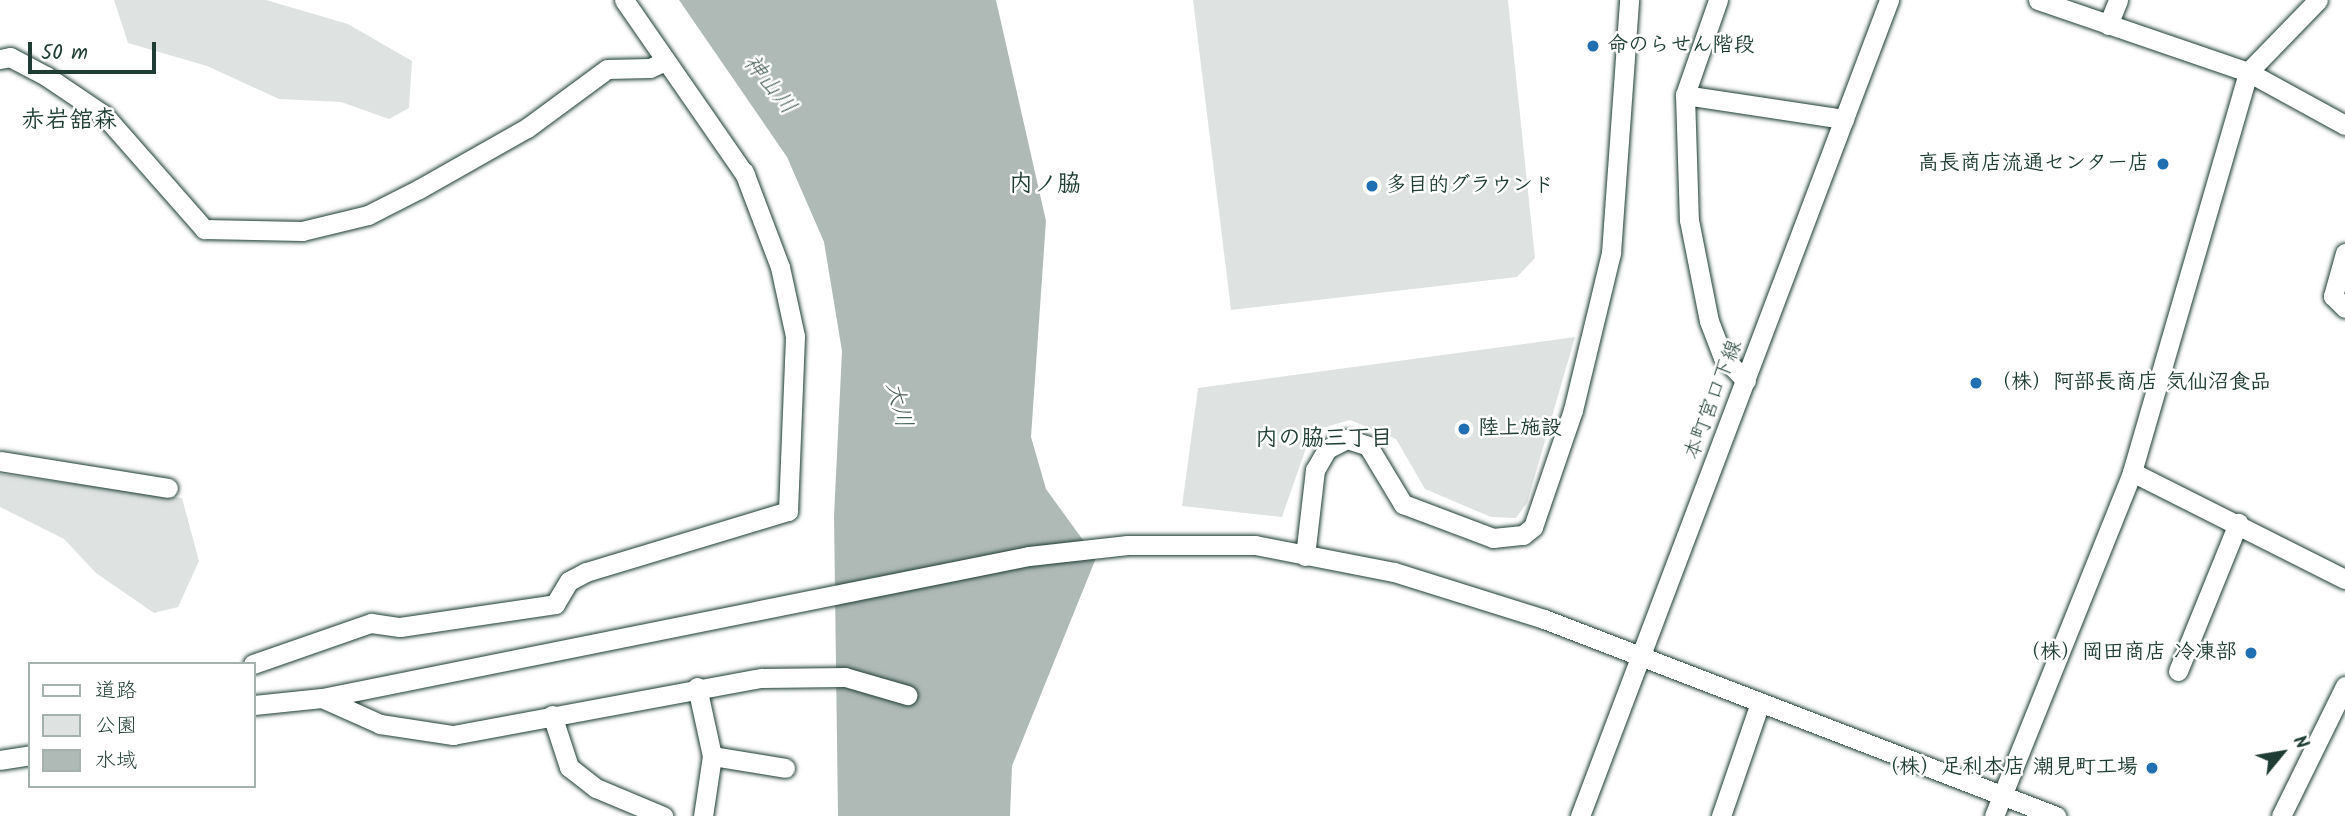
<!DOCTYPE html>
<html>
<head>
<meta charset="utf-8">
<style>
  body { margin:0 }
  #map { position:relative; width:2345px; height:816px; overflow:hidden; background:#fff; font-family:Kalam,"Klee One",sans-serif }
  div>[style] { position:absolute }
  .green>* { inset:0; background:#dee3e2 }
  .water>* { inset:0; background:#afbab7 }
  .roads { filter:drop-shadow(0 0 2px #1f3d34) drop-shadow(0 0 2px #1f3d34) }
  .minor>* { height:19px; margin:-9.5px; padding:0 9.5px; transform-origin:9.5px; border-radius:9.5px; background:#fff }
  .dots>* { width:19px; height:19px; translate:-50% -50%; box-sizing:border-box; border:4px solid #fff; border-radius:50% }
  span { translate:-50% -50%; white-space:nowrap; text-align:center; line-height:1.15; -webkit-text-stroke:5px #fff; paint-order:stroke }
  .poi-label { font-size:21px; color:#1f3d34; font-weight:700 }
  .left { translate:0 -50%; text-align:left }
  .right { translate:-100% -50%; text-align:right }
  .street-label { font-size:21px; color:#1f3d34 }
  .water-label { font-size:23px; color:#4a625b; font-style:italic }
  .neighbourhood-label { font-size:23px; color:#1f3d34; font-weight:700 }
  .quarter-label { font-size:24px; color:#1f3d34; font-weight:700 }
  .legend { position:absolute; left:28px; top:662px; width:228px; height:126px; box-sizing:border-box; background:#fff; border:2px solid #a5b1ae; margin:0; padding:9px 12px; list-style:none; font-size:21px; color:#1f3d34 }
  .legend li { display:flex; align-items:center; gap:14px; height:35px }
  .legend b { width:35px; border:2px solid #a5b1ae }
  .north { position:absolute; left:2247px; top:718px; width:70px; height:70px; -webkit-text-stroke:5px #fff; paint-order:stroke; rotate:60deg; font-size:19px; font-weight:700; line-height:28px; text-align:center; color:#1f3d34 }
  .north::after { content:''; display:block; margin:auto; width:24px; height:32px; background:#1f3d34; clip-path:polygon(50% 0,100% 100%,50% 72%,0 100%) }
  .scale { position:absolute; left:28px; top:42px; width:128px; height:32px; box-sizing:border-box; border:4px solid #1f3d34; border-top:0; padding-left:9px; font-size:21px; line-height:24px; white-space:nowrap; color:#1f3d34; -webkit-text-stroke:5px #fff; paint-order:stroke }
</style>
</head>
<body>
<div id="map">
  <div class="green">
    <div style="clip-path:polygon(114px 0,266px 0,348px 24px,412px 61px,409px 108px,389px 119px,341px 102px,279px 99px,207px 66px,128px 43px)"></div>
    <div style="clip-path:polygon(1193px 0,1508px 0,1535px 258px,1517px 277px,1231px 310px)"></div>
    <div style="clip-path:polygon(1575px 337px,1527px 503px,1516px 518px,1491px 517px,1425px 489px,1396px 439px,1350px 420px,1312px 431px,1282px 517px,1182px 506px,1198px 388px)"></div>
    <div style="clip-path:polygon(0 474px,182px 498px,199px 561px,178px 607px,154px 613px,96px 573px,64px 539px,0 507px)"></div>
  </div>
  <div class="water">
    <div style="clip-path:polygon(679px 0,996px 0,1046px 221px,1031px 437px,1046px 489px,1096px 558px,1012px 766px,1010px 816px,838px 816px,834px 516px,842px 351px,824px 242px,787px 157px)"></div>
  </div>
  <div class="roads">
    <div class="minor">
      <div style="left:624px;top:0;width:213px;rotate:55.3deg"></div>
      <div style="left:1718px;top:0;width:101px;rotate:109.2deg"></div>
      <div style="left:1685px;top:95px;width:125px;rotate:88.2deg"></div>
      <div style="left:1689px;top:220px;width:103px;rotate:78.8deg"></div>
      <div style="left:1709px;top:321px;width:39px;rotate:69deg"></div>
      <div style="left:1723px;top:357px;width:33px;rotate:46deg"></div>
      <div style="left:2038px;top:0;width:222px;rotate:18.9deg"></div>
      <div style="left:2248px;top:72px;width:111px;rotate:28.7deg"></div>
      <div style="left:2108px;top:25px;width:27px;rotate:-68deg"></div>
      <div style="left:0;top:59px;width:10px;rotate:-11deg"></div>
      <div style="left:10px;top:57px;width:41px;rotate:27.8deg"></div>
      <div style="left:46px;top:76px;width:70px;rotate:33.9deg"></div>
      <div style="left:104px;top:115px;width:152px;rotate:48.7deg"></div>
      <div style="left:204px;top:229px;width:98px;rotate:1.2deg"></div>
      <div style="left:302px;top:231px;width:68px;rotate:-13.6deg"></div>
      <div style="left:368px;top:215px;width:57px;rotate:-27deg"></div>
      <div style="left:419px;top:189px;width:124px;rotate:-29.5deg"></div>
      <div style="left:527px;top:128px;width:99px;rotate:-36.4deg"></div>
      <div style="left:607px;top:69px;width:43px;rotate:-1.3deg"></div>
      <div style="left:650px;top:68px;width:17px;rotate:-25deg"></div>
      <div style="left:1685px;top:95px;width:161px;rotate:8.6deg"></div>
      <div style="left:2345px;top:253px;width:45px;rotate:105.6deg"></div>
      <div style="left:2333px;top:296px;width:17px;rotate:45deg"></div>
      <div style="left:0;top:461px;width:170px;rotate:9.1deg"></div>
      <div style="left:2132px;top:472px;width:238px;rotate:26.7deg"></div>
      <div style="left:1305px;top:556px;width:87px;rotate:-83.4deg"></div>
      <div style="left:1315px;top:470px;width:24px;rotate:-60deg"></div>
      <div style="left:1327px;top:449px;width:22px;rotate:-27deg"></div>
      <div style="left:1347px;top:439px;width:22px;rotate:18deg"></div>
      <div style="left:1368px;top:446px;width:68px;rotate:58.9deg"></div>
      <div style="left:1403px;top:504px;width:96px;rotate:20.7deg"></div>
      <div style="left:1493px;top:538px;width:30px;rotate:-6deg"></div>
      <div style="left:1523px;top:535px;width:13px;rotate:-39deg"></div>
      <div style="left:1533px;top:527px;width:124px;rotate:-71.1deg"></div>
      <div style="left:1573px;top:410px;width:162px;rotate:-76.4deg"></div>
      <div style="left:1611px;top:253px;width:254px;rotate:-85.9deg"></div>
      <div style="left:253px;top:664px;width:125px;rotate:-19.2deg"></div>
      <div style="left:371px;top:623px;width:29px;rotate:8deg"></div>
      <div style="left:400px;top:627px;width:157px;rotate:-8.4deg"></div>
      <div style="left:555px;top:604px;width:27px;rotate:-59deg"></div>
      <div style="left:569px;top:581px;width:19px;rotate:-28deg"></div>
      <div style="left:586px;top:572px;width:211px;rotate:-16.8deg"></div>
      <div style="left:788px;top:511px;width:175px;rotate:-87.7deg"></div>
      <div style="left:795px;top:336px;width:71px;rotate:-102.3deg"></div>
      <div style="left:780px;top:267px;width:102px;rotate:-110.8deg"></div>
      <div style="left:2178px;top:671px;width:160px;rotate:-67.9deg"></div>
      <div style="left:697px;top:687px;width:71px;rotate:77.7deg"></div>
      <div style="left:712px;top:756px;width:61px;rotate:98.5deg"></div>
      <div style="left:322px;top:698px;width:64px;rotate:24.1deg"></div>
      <div style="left:380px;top:724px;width:74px;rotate:8.6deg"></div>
      <div style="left:453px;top:735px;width:314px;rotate:-10.5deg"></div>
      <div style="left:762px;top:678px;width:83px;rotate:-0.7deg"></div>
      <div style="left:845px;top:677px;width:65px;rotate:16.2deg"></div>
      <div style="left:254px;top:705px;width:68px;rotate:-5.9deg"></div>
      <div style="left:322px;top:698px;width:721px;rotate:-11.36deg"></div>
      <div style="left:1029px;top:556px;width:99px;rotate:-6.4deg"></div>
      <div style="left:1127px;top:545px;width:128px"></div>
      <div style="left:1255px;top:545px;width:142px;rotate:11deg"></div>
      <div style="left:1394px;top:572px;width:157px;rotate:17.4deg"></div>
      <div style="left:1544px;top:619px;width:549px;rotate:21.05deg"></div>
      <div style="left:552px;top:715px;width:55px;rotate:71.9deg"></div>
      <div style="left:569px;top:767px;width:34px;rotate:38deg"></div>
      <div style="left:596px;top:788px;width:73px;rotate:22.7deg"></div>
      <div style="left:712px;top:756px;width:74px;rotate:9.3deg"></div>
      <div style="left:0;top:760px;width:30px;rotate:-9deg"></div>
      <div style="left:1580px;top:816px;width:873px;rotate:-69.26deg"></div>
      <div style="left:1721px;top:816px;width:120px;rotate:-71deg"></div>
      <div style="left:1994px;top:816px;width:371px;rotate:-68.1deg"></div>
      <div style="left:2132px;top:472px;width:416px;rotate:-73.8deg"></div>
      <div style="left:2248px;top:72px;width:100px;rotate:-45.8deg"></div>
      <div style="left:2281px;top:816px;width:145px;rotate:-63.8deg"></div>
    </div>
  </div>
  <div class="dots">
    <div style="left:1593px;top:46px;background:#1f6fb2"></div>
    <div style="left:2163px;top:164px;background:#1f6fb2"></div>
    <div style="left:1372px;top:186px;background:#1f6fb2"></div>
    <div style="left:1976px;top:383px;background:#1f6fb2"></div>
    <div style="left:1464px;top:429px;background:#1f6fb2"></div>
    <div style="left:2251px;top:653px;background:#1f6fb2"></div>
    <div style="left:2152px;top:768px;background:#1f6fb2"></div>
  </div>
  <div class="poi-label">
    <span class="left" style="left:1607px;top:46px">命のらせん階段</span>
    <span class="right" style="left:2149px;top:164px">高長商店流通センター店</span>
    <span class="left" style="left:1386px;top:186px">多目的グラウンド</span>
    <span class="left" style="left:1990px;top:383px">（株）阿部長商店 気仙沼食品</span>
    <span class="left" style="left:1478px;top:429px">陸上施設</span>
    <span class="right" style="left:2237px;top:653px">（株）岡田商店 冷凍部</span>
    <span class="right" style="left:2138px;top:768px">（株）足利本店 潮見町工場</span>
  </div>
  <div class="street-label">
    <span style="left:1714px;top:400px;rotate:-69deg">本町宮口下線</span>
  </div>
  <div class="water-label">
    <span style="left:769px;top:85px;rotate:51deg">神山川</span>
    <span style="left:898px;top:405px;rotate:76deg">大川</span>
  </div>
  <div class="neighbourhood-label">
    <span style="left:1324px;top:439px">内の脇三丁目</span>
  </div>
  <div class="quarter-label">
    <span style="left:69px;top:121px">赤岩舘森</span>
    <span style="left:1045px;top:185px">内ノ脇</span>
  </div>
  <ul class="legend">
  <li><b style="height:9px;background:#fff"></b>道路</li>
  <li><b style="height:19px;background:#dee3e2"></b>公園</li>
  <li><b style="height:19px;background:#afbab7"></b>水域</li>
  </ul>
  <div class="north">N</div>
  <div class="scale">50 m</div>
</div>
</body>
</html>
